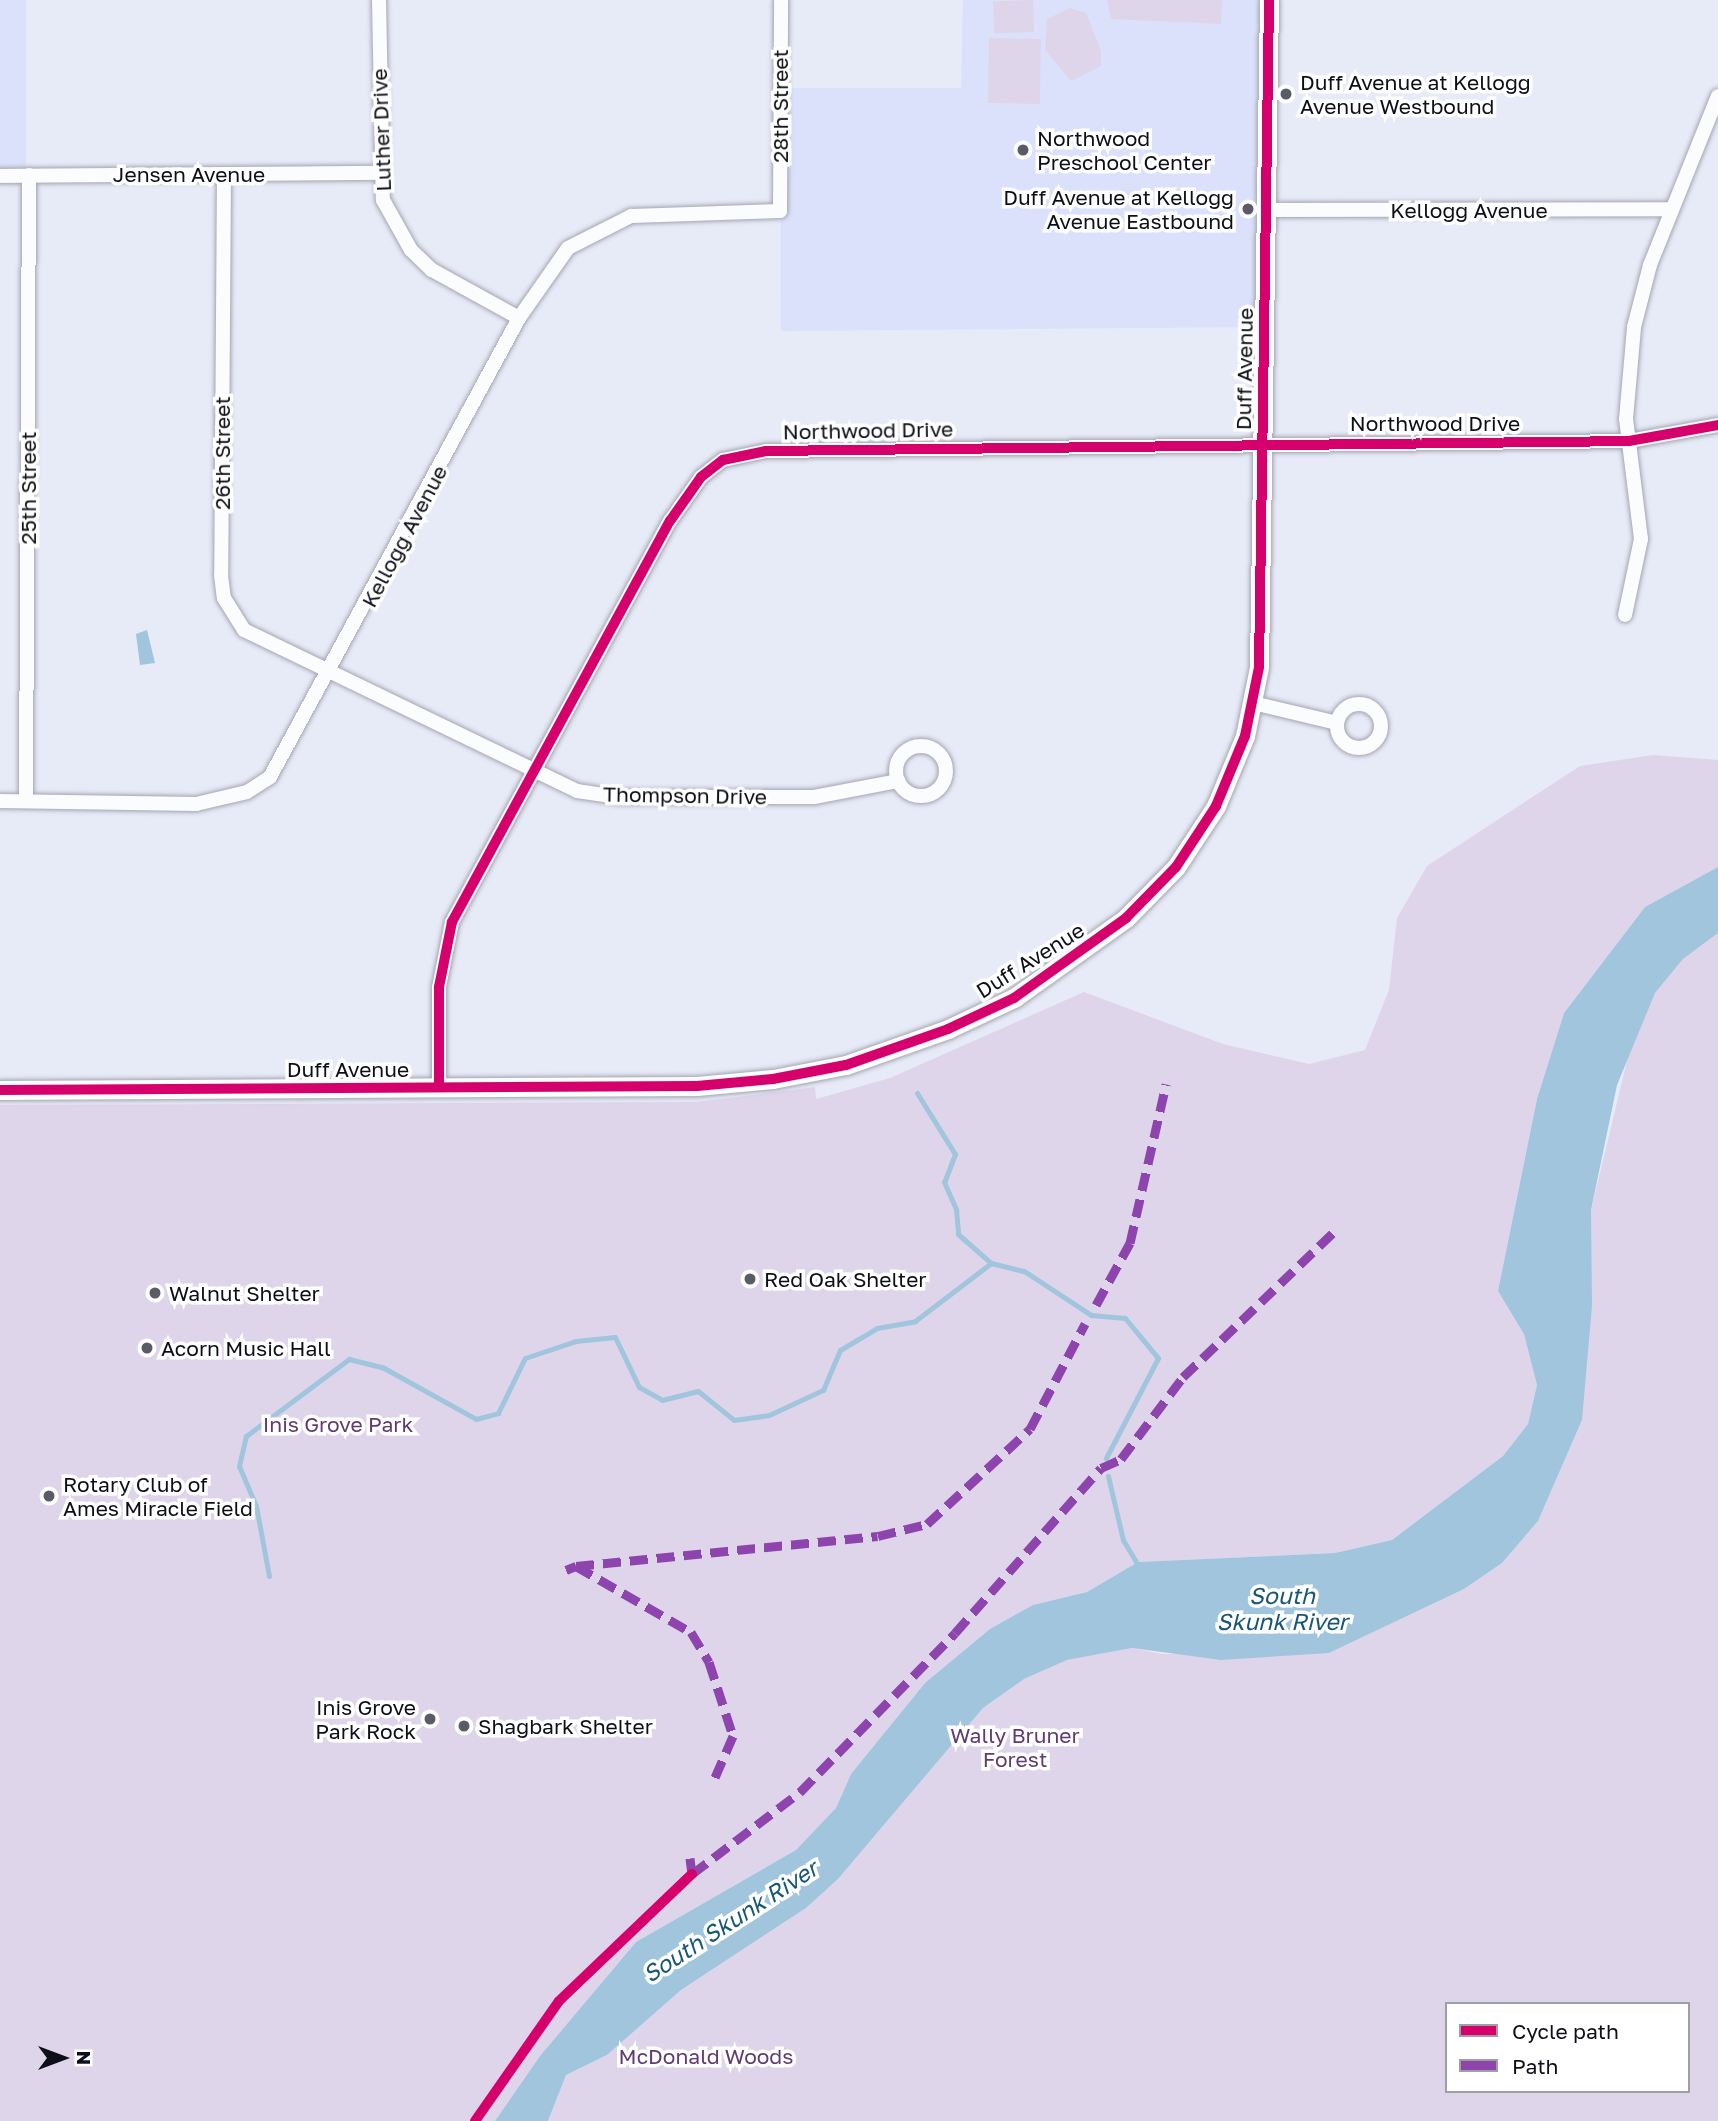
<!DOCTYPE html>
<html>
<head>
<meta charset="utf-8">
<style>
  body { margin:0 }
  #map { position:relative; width:1718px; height:2121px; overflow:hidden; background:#e7eaf7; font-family:"Golos Text",sans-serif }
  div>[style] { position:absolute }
  .built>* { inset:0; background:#dbe1fb; transform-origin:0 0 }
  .green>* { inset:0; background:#dfd5eb; transform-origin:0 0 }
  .water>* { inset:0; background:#a0c5dd }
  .stream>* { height:5px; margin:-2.5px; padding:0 2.5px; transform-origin:2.5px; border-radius:2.5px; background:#a0c5dd }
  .roads { filter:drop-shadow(0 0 2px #a4a6b1) drop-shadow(0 0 2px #a4a6b1) }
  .street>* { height:14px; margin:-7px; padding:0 7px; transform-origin:7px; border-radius:7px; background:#fbfcfe }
  .street>.ring { margin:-7px; padding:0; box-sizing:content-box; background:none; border:14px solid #fbfcfe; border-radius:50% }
  .secondary>* { height:19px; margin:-9.5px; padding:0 9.5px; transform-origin:9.5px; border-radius:9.5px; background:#fbfcfe }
  .quiet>* { height:9px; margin-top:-4.5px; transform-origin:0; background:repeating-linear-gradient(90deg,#8e44ad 0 18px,transparent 0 27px) }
  .cycleway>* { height:10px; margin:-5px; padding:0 5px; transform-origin:5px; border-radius:5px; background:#d6006c }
  .dots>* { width:19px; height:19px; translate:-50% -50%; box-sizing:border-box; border:4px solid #fff; border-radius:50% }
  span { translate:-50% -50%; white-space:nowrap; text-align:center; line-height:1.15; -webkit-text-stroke:7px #fff; paint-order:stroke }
  .poi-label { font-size:21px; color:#0d0f18 }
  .left { translate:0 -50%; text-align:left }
  .right { translate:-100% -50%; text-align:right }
  .street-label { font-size:21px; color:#0d0f18 }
  .park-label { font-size:21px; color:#613a71 }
  .water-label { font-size:23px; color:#175775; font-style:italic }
  .legend { position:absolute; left:1445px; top:2002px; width:245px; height:91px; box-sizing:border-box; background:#fff; border:2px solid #9e9fa3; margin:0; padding:9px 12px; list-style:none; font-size:21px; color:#0d0f18 }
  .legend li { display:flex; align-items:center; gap:14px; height:35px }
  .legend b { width:35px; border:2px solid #9e9fa3 }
  .north { position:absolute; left:28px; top:2023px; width:70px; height:70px; -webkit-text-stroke:5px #fff; paint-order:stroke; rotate:90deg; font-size:19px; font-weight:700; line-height:28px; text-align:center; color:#0d0f18 }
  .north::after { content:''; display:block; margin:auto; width:24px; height:32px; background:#0d0f18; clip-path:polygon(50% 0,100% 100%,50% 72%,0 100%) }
</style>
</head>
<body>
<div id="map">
  <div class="built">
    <div style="left:0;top:0;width:26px;height:172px"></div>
    <div style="clip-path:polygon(963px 0,1269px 0,1264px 327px,781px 331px,780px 88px,961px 88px)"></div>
  </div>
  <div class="green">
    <div style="left:1033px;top:0;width:32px;height:40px;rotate:88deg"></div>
    <div style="clip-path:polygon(1107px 0,1222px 0,1221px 24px,1111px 19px)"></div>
    <div style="clip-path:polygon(1070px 8px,1086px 13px,1101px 51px,1101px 66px,1071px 81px,1045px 50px,1047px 19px)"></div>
    <div style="left:989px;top:38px;width:52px;height:65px;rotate:1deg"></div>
    <div style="clip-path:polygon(1653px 755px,1718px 760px,1718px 867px,1645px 907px,1564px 1013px,1537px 1099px,1498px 1291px,1524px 1333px,1537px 1385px,1528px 1424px,1503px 1456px,1392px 1540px,1335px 1553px,1138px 1562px,1087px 1592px,1033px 1605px,925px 1683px,851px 1774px,836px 1808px,796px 1850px,636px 1942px,540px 2056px,495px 2121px,0 2121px,0 1105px,697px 1102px,815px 1087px,816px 1099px,890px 1078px,1084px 992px,1223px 1044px,1309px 1064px,1365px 1050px,1389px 990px,1397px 918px,1427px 866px,1580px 766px)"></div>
    <div style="clip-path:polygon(evenodd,1718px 933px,1718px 2121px,548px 2121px,566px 2075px,607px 2055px,681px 1990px,806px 1908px,838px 1879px,983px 1708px,1024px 1679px,1067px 1660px,1132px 1648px,1163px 1654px,1329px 1653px,1464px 1589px,1502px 1563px,1538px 1521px,1582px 1420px,1591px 1210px,1633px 1036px,1655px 993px,1683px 959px,1718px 933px,1447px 2004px,1688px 2004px,1688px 2091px,1447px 2091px,1447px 2004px)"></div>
  </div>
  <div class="water">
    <div style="clip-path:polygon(147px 630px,155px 663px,140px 665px,136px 634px)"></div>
    <div style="clip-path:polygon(1718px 867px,1718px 933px,1683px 959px,1655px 993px,1617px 1085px,1591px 1210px,1592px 1306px,1582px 1420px,1538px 1521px,1502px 1563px,1464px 1589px,1329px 1653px,1221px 1660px,1132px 1648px,1067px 1660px,1024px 1679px,983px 1708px,838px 1879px,806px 1908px,681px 1990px,607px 2055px,566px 2075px,548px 2121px,495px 2121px,540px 2056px,636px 1942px,796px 1850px,836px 1808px,851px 1774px,925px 1683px,990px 1629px,1033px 1605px,1087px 1592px,1138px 1562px,1335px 1553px,1392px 1540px,1503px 1456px,1528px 1424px,1537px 1385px,1524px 1334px,1498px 1291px,1537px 1099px,1564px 1013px,1645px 907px)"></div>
  </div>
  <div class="stream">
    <div style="left:917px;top:1093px;width:72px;rotate:58.1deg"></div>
    <div style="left:955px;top:1154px;width:30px;rotate:111deg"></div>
    <div style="left:944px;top:1182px;width:30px;rotate:66deg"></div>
    <div style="left:956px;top:1209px;width:25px;rotate:85deg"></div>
    <div style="left:958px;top:1234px;width:44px;rotate:41.3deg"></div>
    <div style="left:1108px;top:1476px;width:66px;rotate:76.8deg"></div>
    <div style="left:1123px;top:1540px;width:33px;rotate:59deg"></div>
    <div style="left:269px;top:1576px;width:71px;rotate:-100.5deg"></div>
    <div style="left:256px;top:1506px;width:43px;rotate:-113deg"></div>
    <div style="left:239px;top:1466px;width:31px;rotate:-77deg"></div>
    <div style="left:246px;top:1436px;width:129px;rotate:-36.8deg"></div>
    <div style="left:349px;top:1359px;width:36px;rotate:14deg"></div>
    <div style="left:384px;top:1368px;width:105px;rotate:29deg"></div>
    <div style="left:476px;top:1419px;width:23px;rotate:-15deg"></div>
    <div style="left:498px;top:1413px;width:61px;rotate:-63.9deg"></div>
    <div style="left:525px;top:1358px;width:54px;rotate:-18.4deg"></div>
    <div style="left:576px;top:1341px;width:39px;rotate:-6deg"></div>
    <div style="left:615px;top:1337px;width:55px;rotate:64.4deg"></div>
    <div style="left:639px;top:1387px;width:26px;rotate:29deg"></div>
    <div style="left:662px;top:1400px;width:37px;rotate:-14deg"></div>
    <div style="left:698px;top:1391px;width:46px;rotate:38.9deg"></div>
    <div style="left:734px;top:1420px;width:35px;rotate:-8deg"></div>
    <div style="left:769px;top:1415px;width:60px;rotate:-24.8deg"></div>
    <div style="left:823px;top:1390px;width:43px;rotate:-67deg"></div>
    <div style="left:840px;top:1350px;width:43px;rotate:-30.7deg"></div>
    <div style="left:877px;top:1328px;width:39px;rotate:-10deg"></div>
    <div style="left:915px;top:1321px;width:96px;rotate:-37.3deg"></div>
    <div style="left:991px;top:1263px;width:34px;rotate:14deg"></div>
    <div style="left:1024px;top:1271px;width:80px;rotate:33.3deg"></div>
    <div style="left:1091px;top:1315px;width:34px;rotate:5deg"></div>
    <div style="left:1125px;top:1318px;width:52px;rotate:50.5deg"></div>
    <div style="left:1158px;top:1358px;width:113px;rotate:117.5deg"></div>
  </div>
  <div class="roads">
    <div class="street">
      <div style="left:379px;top:0;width:200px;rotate:88.9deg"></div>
      <div style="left:383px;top:200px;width:57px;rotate:60.8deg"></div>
      <div style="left:411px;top:250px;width:29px;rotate:44deg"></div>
      <div style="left:432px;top:270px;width:99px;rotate:28.9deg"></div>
      <div style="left:224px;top:174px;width:401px;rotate:90.4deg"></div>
      <div style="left:221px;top:575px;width:23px;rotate:83deg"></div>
      <div style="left:224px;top:598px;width:38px;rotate:58deg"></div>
      <div style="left:244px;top:630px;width:370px;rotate:25.8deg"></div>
      <div style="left:577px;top:791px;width:40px;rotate:8.5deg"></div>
      <div style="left:617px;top:797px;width:197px"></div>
      <div style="left:814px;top:797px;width:86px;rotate:-10.8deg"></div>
      <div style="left:0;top:176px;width:379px;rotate:-0.5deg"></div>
      <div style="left:1266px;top:210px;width:406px;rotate:-0.1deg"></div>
      <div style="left:1625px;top:615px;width:78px;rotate:-78.1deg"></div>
      <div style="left:1641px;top:539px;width:121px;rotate:-97.1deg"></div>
      <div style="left:1626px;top:419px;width:92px;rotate:-85deg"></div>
      <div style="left:1634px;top:327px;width:64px;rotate:-75.5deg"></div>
      <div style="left:1650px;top:265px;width:182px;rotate:-68.1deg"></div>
      <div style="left:1253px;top:703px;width:86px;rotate:13.4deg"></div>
      <div class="ring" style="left:1337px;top:704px;width:30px;height:30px"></div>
      <div class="ring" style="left:896px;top:746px;width:36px;height:36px"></div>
      <div style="left:0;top:801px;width:196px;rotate:0.9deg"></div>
      <div style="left:196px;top:804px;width:52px;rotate:-13.2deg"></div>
      <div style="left:247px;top:792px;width:27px;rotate:-33deg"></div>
      <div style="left:270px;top:777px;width:522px;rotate:-61.52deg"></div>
      <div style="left:519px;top:318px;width:85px;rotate:-55deg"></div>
      <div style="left:568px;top:248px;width:71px;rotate:-26.9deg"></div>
      <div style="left:631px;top:216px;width:149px;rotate:-1.9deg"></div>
      <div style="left:780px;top:211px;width:211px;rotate:-89.7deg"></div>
      <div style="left:26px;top:801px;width:626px;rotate:-89.73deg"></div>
      <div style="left:439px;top:1087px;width:100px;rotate:-90deg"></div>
      <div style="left:439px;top:987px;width:66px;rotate:-78.7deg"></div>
      <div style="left:452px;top:922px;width:456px;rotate:-61.5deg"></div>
      <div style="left:670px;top:521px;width:54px;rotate:-54.8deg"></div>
      <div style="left:701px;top:477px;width:28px;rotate:-38deg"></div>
      <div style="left:723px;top:460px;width:44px;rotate:-11.8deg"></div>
      <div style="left:766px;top:451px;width:863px;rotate:-0.66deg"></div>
      <div style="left:1629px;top:441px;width:90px;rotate:-10.2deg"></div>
    </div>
    <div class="secondary">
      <div style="left:0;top:1090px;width:697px;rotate:-0.33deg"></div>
      <div style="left:697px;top:1086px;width:76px;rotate:-5.3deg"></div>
      <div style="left:773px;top:1079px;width:74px;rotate:-10.9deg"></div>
      <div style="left:846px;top:1065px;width:108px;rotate:-19.4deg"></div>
      <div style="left:948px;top:1029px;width:73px;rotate:-25.2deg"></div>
      <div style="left:1014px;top:998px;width:138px;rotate:-35.5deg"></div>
      <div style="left:1126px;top:918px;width:71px;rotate:-45.6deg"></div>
      <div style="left:1176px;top:867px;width:73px;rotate:-56.7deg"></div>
      <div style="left:1216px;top:806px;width:76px;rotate:-67.5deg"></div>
      <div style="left:1245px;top:736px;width:70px;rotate:-78.5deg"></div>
      <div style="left:1259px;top:667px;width:667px;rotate:-89.14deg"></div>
    </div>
  </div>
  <div class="quiet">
    <div style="left:1096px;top:1305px;width:71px;rotate:-61.3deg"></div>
    <div style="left:1130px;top:1243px;width:163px;rotate:-77.2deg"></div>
    <div style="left:576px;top:1566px;width:303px;rotate:-5.7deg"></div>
    <div style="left:878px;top:1536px;width:50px;rotate:-13.8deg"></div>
    <div style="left:927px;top:1524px;width:140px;rotate:-42.7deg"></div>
    <div style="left:1030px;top:1429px;width:119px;rotate:-62.4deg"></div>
    <div style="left:566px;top:1570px;width:11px;rotate:-22deg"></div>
    <div style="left:576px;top:1566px;width:133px;rotate:29.9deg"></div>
    <div style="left:691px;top:1632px;width:35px;rotate:59deg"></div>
    <div style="left:709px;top:1662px;width:78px;rotate:72deg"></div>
    <div style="left:733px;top:1736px;width:50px;rotate:113.5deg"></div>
    <div style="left:690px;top:1858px;width:16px;rotate:83deg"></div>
    <div style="left:692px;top:1874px;width:136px;rotate:-37.2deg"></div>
    <div style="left:800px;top:1792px;width:222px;rotate:-45.7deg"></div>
    <div style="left:955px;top:1633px;width:220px;rotate:-48.5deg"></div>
    <div style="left:1101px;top:1468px;width:22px;rotate:-24deg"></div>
    <div style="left:1121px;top:1459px;width:103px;rotate:-52.9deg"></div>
    <div style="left:1183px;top:1377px;width:215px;rotate:-43.9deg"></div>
  </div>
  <div class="cycleway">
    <div style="left:439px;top:1087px;width:100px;rotate:-90deg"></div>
    <div style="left:439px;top:987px;width:66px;rotate:-78.7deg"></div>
    <div style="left:452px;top:922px;width:456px;rotate:-61.5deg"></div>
    <div style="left:670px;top:521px;width:54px;rotate:-54.8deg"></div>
    <div style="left:701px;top:477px;width:28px;rotate:-38deg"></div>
    <div style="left:723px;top:460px;width:44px;rotate:-11.8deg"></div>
    <div style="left:766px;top:451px;width:863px;rotate:-0.66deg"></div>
    <div style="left:1629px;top:441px;width:90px;rotate:-10.2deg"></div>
    <div style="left:0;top:1090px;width:697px;rotate:-0.33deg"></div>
    <div style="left:697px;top:1086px;width:76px;rotate:-5.3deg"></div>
    <div style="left:773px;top:1079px;width:74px;rotate:-10.9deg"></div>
    <div style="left:846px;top:1065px;width:108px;rotate:-19.4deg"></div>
    <div style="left:948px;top:1029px;width:73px;rotate:-25.2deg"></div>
    <div style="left:1014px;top:998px;width:138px;rotate:-35.5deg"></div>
    <div style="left:1126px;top:918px;width:71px;rotate:-45.6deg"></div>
    <div style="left:1176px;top:867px;width:73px;rotate:-56.7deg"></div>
    <div style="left:1216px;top:806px;width:76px;rotate:-67.5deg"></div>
    <div style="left:1245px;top:736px;width:70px;rotate:-78.5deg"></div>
    <div style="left:1259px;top:667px;width:667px;rotate:-89.14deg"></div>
    <div style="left:475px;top:2121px;width:146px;rotate:-55deg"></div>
    <div style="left:559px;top:2001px;width:184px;rotate:-43.7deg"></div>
  </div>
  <div class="dots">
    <div style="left:1286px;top:94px;background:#595c66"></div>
    <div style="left:1023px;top:150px;background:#595c66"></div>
    <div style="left:1248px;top:209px;background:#595c66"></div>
    <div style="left:750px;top:1279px;background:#595c66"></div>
    <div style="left:155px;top:1293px;background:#595c66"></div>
    <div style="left:147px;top:1348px;background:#595c66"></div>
    <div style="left:49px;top:1496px;background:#595c66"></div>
    <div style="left:430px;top:1719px;background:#595c66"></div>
    <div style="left:464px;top:1726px;background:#595c66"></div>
  </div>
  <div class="poi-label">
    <span class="left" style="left:1300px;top:94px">Duff Avenue at Kellogg<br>Avenue Westbound</span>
    <span class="left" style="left:1037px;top:150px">Northwood<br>Preschool Center</span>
    <span class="right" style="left:1234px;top:209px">Duff Avenue at Kellogg<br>Avenue Eastbound</span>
    <span class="left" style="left:764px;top:1279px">Red Oak Shelter</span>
    <span class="left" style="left:169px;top:1293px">Walnut Shelter</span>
    <span class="left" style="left:161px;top:1348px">Acorn Music Hall</span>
    <span class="left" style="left:63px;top:1496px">Rotary Club of<br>Ames Miracle Field</span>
    <span class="right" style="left:416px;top:1719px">Inis Grove<br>Park Rock</span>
    <span class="left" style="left:478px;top:1726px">Shagbark Shelter</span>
  </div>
  <div class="street-label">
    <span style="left:780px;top:106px;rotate:-90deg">28th Street</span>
    <span style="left:381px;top:130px;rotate:-92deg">Luther Drive</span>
    <span style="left:189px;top:174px">Jensen Avenue</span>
    <span style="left:1469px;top:210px">Kellogg Avenue</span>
    <span style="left:1244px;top:369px;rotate:-89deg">Duff Avenue</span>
    <span style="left:1435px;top:423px">Northwood Drive</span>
    <span style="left:868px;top:430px;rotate:-1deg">Northwood Drive</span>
    <span style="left:222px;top:453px;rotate:-90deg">26th Street</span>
    <span style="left:28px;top:488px;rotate:-90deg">25th Street</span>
    <span style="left:404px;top:536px;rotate:-62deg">Kellogg Avenue</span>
    <span style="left:685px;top:795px;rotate:1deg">Thompson Drive</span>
    <span style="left:1030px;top:960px;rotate:-32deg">Duff Avenue</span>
    <span style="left:348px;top:1069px">Duff Avenue</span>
  </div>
  <div class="park-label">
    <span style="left:338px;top:1424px">Inis Grove Park</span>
    <span style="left:1015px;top:1747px">Wally Bruner<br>Forest</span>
    <span style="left:706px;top:2056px">McDonald Woods</span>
  </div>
  <div class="water-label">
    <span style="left:1282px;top:1608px">South<br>Skunk River</span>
    <span style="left:730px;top:1921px;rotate:-33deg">South Skunk River</span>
  </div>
  <ul class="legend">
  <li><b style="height:9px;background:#d6006c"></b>Cycle path</li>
  <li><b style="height:9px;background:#8e44ad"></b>Path</li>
  </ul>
  <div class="north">N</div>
</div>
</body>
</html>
